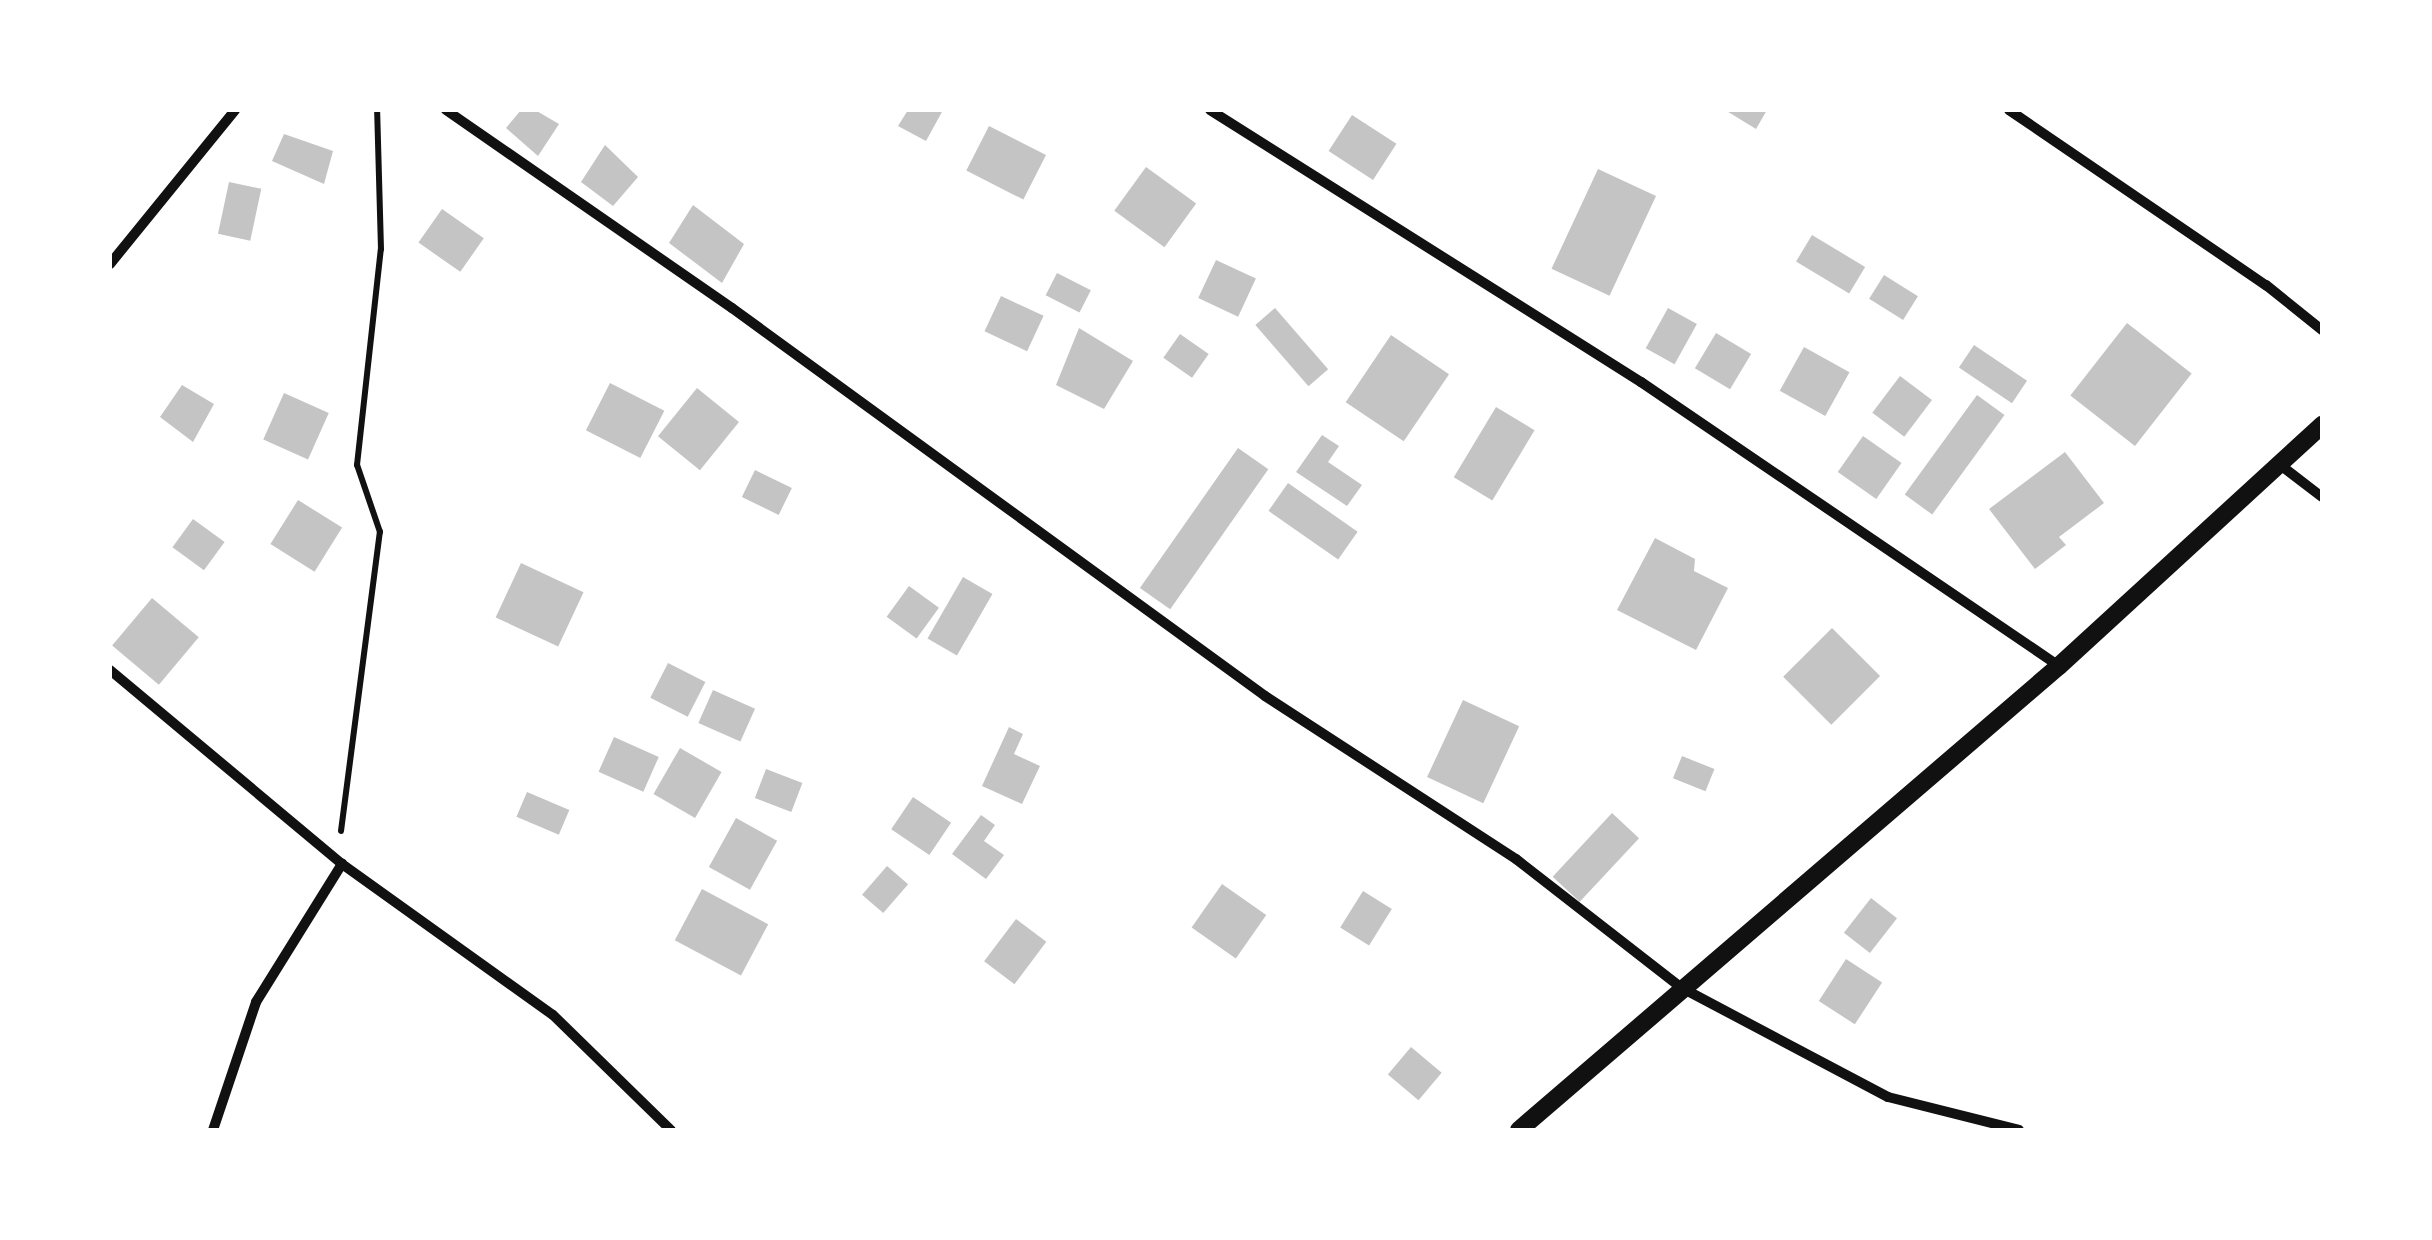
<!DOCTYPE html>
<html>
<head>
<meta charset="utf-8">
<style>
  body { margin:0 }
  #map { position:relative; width:2432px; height:1240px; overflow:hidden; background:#fff; font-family:"Nunito Sans",sans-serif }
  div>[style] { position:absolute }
  .building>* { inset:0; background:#c4c4c4; transform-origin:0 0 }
  .path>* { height:6px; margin:-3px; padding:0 3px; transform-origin:3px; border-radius:3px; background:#111 }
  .minor>* { height:10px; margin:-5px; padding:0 5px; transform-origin:5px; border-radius:5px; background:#111 }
  .tertiary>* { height:18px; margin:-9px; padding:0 9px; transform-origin:9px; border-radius:9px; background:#111 }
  span { translate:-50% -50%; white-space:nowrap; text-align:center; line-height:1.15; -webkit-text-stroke:8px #fff; paint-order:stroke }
  .frame { position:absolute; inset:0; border:112px solid #fff; pointer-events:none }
</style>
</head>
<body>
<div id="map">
  <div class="building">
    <div style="clip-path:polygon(521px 110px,535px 110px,559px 124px,538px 156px,506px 128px)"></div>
    <div style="clip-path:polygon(908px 110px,943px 110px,926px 141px,898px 126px)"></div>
    <div style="clip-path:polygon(1725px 110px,1767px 110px,1756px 129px)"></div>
    <div style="left:1352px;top:115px;width:53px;height:43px;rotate:33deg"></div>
    <div style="left:989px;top:126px;width:64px;height:50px;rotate:27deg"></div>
    <div style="clip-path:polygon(284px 134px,333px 151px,324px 184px,272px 161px)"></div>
    <div style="clip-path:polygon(605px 145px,638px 177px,613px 206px,581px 182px)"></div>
    <div style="left:1146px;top:167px;width:62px;height:54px;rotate:36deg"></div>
    <div style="left:1598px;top:169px;width:64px;height:110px;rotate:25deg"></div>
    <div style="left:229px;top:182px;width:33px;height:53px;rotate:12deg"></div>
    <div style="clip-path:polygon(693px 205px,744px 244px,722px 283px,669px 243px)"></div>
    <div style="left:442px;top:209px;width:51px;height:41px;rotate:35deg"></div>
    <div style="left:1812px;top:235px;width:62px;height:31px;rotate:31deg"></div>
    <div style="left:1216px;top:260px;width:44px;height:42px;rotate:25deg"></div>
    <div style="left:1057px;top:273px;width:38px;height:25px;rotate:27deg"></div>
    <div style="left:1884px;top:275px;width:40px;height:28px;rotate:32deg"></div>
    <div style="left:1001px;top:296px;width:47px;height:39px;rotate:25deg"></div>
    <div style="left:1275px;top:308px;width:81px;height:26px;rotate:49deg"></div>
    <div style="left:1668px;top:308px;width:33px;height:46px;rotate:29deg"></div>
    <div style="left:2127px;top:323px;width:82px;height:92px;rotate:38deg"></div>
    <div style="clip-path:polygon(1079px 328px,1133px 361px,1104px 409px,1056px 385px)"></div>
    <div style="left:1716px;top:333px;width:41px;height:41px;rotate:31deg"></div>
    <div style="left:1180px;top:334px;width:35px;height:29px;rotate:35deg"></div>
    <div style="left:1391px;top:335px;width:70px;height:81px;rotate:34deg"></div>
    <div style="left:1974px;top:345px;width:64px;height:27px;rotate:34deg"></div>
    <div style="left:1804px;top:347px;width:52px;height:50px;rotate:29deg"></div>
    <div style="left:1900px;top:376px;width:40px;height:46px;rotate:37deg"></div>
    <div style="left:610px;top:383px;width:61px;height:53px;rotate:27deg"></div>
    <div style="clip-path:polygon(182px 385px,214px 404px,193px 442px,160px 417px)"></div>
    <div style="left:697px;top:388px;width:54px;height:62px;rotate:39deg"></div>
    <div style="left:284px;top:393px;width:49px;height:51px;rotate:24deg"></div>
    <div style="left:1977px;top:395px;width:34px;height:123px;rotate:36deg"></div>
    <div style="left:1496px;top:407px;width:45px;height:82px;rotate:31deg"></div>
    <div style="clip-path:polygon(1322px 435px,1339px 446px,1328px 462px,1362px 485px,1347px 506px,1296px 472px)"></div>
    <div style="left:1863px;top:436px;width:47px;height:44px;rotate:35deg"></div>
    <div style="left:1238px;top:448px;width:37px;height:171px;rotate:35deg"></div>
    <div style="clip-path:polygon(2065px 452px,2104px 503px,2059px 537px,2066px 545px,2035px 569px,1989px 509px)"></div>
    <div style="left:755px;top:470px;width:41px;height:30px;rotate:26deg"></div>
    <div style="left:1288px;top:483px;width:85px;height:34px;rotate:35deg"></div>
    <div style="left:298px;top:500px;width:52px;height:52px;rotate:32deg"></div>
    <div style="left:193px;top:519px;width:39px;height:35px;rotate:36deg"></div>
    <div style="clip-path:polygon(1655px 538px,1695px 559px,1694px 571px,1728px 588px,1696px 650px,1617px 610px)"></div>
    <div style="left:521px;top:563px;width:69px;height:60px;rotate:25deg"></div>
    <div style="left:963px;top:577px;width:34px;height:71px;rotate:30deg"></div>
    <div style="left:909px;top:586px;width:37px;height:38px;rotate:36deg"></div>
    <div style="left:152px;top:598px;width:61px;height:62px;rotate:40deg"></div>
    <div style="left:1832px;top:628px;width:68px;height:69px;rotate:45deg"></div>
    <div style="left:668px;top:663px;width:42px;height:39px;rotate:27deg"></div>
    <div style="left:713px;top:690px;width:46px;height:36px;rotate:24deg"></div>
    <div style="left:1463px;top:700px;width:62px;height:85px;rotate:25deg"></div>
    <div style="clip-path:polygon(1009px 727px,1023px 734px,1014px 754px,1040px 766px,1022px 804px,982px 786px)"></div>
    <div style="left:614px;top:737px;width:49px;height:38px;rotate:24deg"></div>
    <div style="left:680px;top:748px;width:48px;height:53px;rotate:30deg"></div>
    <div style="left:1682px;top:756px;width:35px;height:24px;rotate:22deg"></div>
    <div style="left:766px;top:769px;width:39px;height:31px;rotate:21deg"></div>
    <div style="left:527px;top:792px;width:46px;height:27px;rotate:23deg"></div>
    <div style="left:913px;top:797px;width:46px;height:39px;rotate:34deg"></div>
    <div style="left:1612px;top:813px;width:37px;height:87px;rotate:43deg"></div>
    <div style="clip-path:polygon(981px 815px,995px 825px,984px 841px,1004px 855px,986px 879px,952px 854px)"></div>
    <div style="left:736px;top:818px;width:47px;height:56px;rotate:29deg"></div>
    <div style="left:887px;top:866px;width:28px;height:38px;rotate:41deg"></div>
    <div style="left:1222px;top:884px;width:54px;height:53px;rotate:35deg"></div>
    <div style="left:702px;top:889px;width:75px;height:58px;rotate:28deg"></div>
    <div style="left:1363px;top:891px;width:34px;height:43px;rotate:32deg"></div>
    <div style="left:1871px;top:898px;width:33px;height:44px;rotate:38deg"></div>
    <div style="left:1016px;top:919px;width:38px;height:53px;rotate:37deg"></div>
    <div style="left:1846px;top:959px;width:43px;height:50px;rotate:33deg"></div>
    <div style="left:1411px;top:1047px;width:40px;height:36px;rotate:40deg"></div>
  </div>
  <div class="path">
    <div style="left:341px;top:831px;width:302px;rotate:-82.6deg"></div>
    <div style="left:380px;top:532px;width:71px;rotate:-108.9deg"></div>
    <div style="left:357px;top:465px;width:217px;rotate:-83.7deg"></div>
    <div style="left:381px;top:249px;width:139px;rotate:-91.6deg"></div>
  </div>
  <div class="minor">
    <div style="left:446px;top:110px;width:348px;rotate:34.7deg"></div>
    <div style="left:732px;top:308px;width:659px;rotate:36.05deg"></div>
    <div style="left:1265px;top:696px;width:299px;rotate:33deg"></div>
    <div style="left:1516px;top:859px;width:210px;rotate:37.9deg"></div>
    <div style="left:1682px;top:988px;width:233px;rotate:27.9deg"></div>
    <div style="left:1888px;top:1097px;width:135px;rotate:14.1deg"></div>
    <div style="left:1210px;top:110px;width:510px;rotate:32.26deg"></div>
    <div style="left:1641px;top:382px;width:505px;rotate:34.19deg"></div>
    <div style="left:2009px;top:110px;width:311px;rotate:34.3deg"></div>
    <div style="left:2266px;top:285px;width:72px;rotate:38.8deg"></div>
    <div style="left:110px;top:264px;width:198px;rotate:-50.9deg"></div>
    <div style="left:2279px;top:464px;width:54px;rotate:37.5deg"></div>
    <div style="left:110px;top:670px;width:302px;rotate:39.9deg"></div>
    <div style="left:342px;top:864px;width:259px;rotate:35.6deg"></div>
    <div style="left:553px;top:1015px;width:165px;rotate:44.3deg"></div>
    <div style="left:213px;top:1130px;width:135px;rotate:-71.4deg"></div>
    <div style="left:256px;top:1002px;width:163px;rotate:-58.1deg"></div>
  </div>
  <div class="tertiary">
    <div style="left:1519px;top:1130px;width:712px;rotate:-40.67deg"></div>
    <div style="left:2059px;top:666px;width:357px;rotate:-42.5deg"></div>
  </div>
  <div class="frame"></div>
</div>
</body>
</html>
